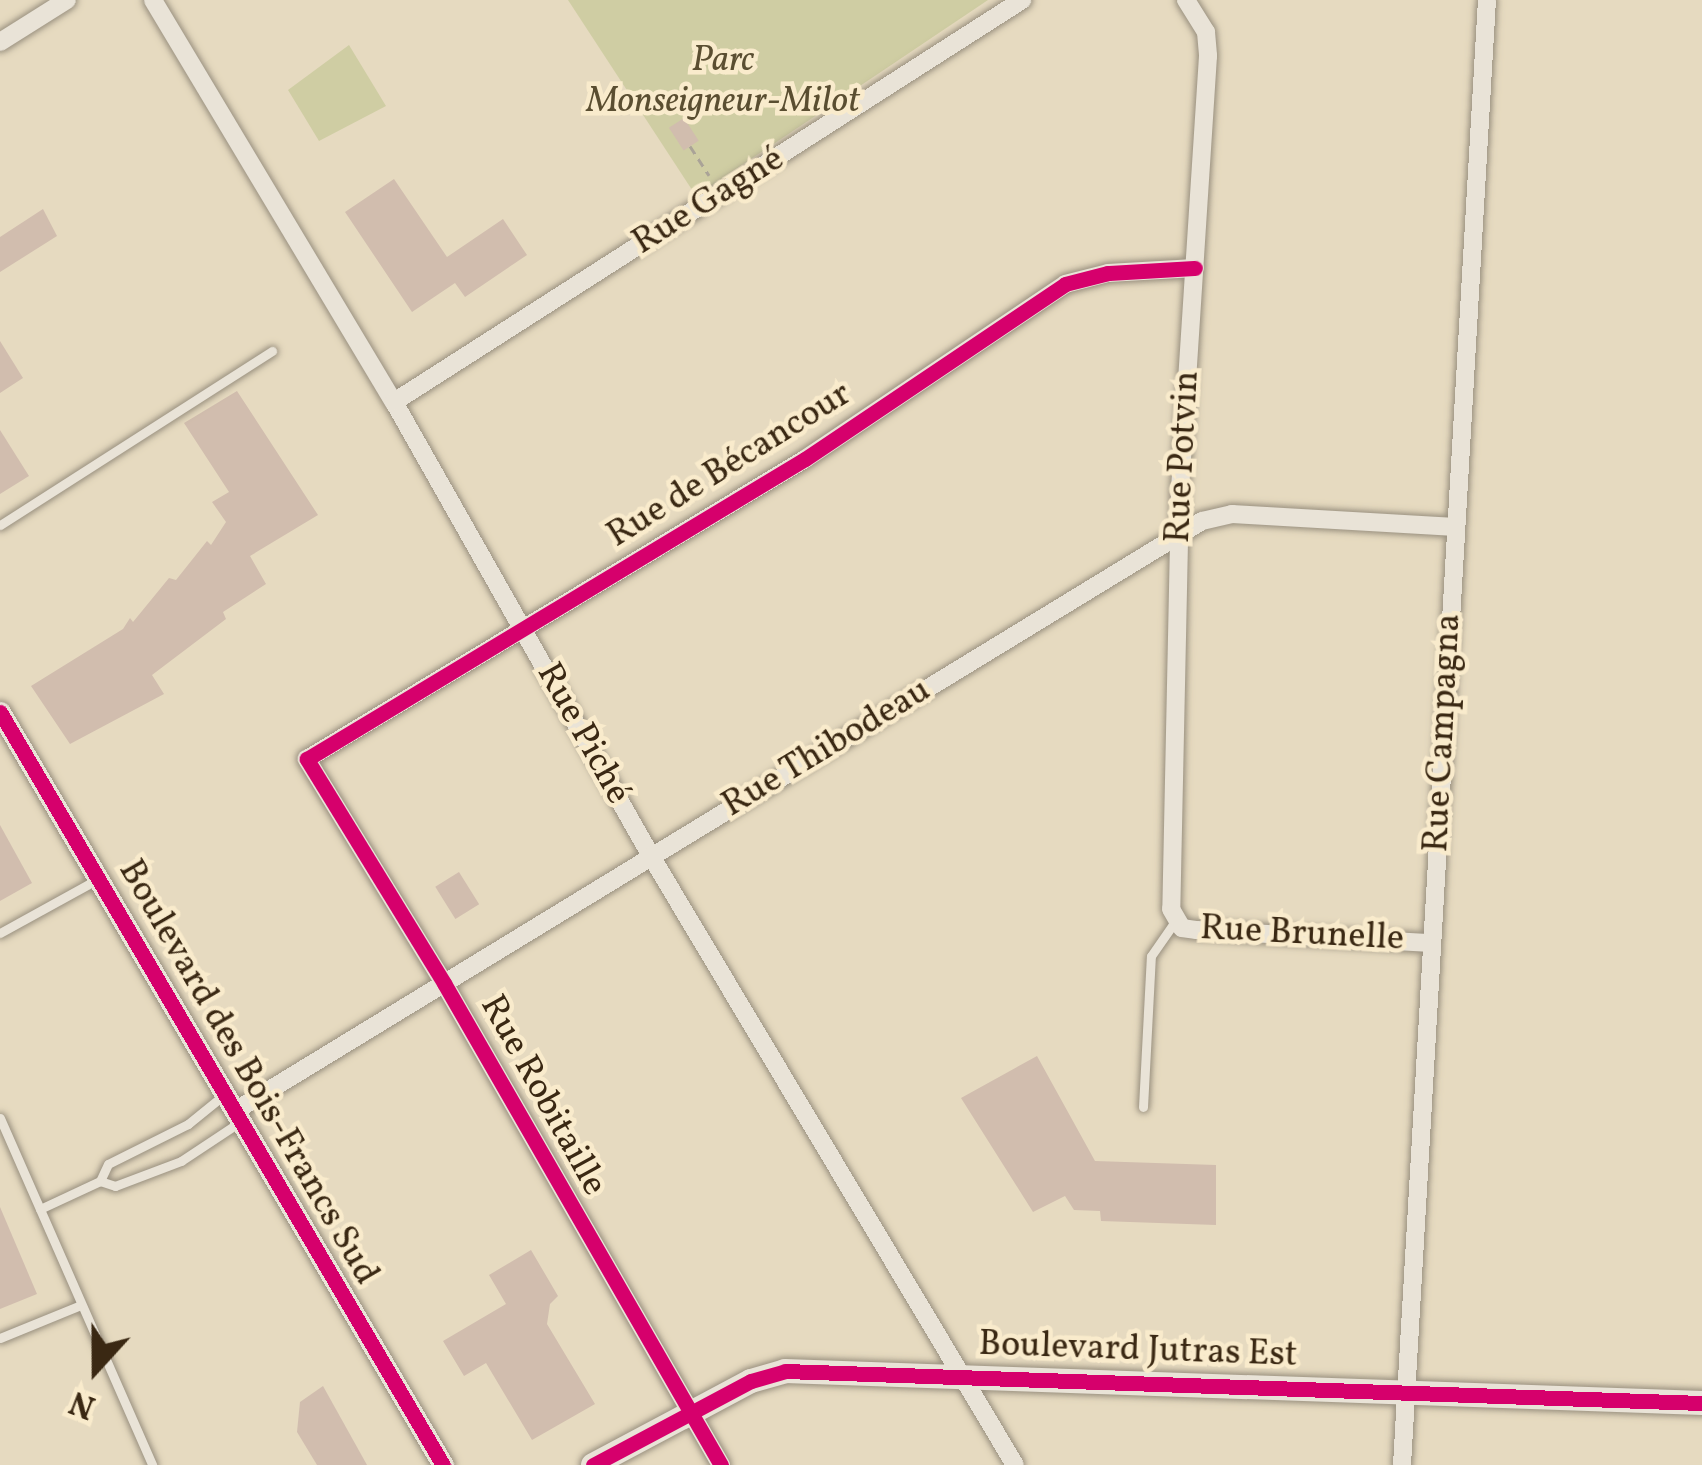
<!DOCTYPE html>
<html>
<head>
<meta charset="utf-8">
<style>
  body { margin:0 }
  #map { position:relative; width:1702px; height:1465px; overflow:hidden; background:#e6dac0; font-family:Vollkorn,serif }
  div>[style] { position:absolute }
  .green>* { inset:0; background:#cfcda3 }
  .building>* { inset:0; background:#d1bdae; transform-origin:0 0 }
  .path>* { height:3px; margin-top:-1.5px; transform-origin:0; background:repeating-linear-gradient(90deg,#aaa397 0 9px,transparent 0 15px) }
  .roads { filter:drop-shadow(0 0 3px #99907f) drop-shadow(0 0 3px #99907f) }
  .service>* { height:9px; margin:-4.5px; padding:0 4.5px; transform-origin:4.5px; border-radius:4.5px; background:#e9e3d7 }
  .minor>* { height:18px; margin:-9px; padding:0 9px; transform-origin:9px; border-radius:9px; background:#e9e3d7 }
  .tertiary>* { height:21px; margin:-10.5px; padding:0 10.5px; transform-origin:10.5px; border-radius:10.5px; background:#e9e3d7 }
  .secondary>* { height:24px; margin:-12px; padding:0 12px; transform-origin:12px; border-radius:12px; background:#e9e3d7 }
  .cycleway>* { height:15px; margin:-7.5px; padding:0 7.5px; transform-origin:7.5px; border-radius:7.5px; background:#d6006c }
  span { translate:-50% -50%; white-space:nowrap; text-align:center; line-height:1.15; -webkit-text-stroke:9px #f9ebcc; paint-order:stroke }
  .park-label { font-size:36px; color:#5a4e31; font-style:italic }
  .street-label { font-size:36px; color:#3a2813 }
  .north { position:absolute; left:36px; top:1309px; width:120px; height:120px; -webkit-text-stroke:9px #f9ebcc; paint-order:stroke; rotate:201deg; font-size:33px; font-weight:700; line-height:48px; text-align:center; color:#3a2813 }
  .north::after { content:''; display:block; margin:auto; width:42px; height:54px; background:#3a2813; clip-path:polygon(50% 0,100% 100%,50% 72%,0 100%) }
</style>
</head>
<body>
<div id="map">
  <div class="green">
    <div style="clip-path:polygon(568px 0,988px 0,696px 196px)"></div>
    <div style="clip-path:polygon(349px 45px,386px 106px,319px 141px,288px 90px)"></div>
  </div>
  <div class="building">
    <div style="left:684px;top:118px;width:27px;height:18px;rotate:57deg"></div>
    <div style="clip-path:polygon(394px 179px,447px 257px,503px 219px,527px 255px,465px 297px,455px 283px,412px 312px,345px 212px)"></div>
    <div style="clip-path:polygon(43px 209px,57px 236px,0 272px,0 237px)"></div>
    <div style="clip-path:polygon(0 341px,23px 378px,0 393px)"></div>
    <div style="clip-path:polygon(237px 391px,318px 515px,250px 556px,266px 584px,223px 612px,226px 619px,152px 675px,164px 694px,70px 744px,31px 686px,123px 629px,130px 618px,133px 622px,169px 578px,176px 580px,207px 541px,211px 545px,226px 522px,212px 502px,229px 492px,184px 423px)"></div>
    <div style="clip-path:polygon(0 430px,29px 476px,0 494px)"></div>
    <div style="clip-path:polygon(0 825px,32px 883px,0 901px)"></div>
    <div style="left:459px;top:872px;width:38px;height:28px;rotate:58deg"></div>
    <div style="clip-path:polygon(1037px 1056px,1095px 1161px,1216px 1165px,1216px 1225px,1101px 1221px,1100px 1211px,1074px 1210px,1065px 1196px,1033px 1212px,961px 1098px)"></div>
    <div style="clip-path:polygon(0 1207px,37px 1294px,0 1309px)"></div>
    <div style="clip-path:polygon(531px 1250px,558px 1296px,550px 1304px,547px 1324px,595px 1404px,532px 1440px,486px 1363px,464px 1376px,443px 1341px,506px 1304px,489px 1275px)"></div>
    <div style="clip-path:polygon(323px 1386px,367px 1465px,317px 1465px,297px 1432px,300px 1402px)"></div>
  </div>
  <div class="path">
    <div style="left:690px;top:146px;width:35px;rotate:57deg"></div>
  </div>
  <div class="roads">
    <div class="service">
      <div style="left:0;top:525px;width:323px;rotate:-32.6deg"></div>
      <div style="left:0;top:933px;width:112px;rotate:-28.9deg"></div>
      <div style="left:225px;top:1094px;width:48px;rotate:141deg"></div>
      <div style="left:188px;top:1124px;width:89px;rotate:153.4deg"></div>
      <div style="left:108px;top:1164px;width:19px;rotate:115deg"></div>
      <div style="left:100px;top:1181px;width:16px;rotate:18deg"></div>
      <div style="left:115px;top:1186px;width:71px;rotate:-20.7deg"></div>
      <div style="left:181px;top:1161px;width:71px;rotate:-33.5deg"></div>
      <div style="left:1143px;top:1107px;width:151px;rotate:-87deg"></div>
      <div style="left:1151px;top:956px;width:44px;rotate:-55.2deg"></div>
      <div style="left:0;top:1118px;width:379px;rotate:66.3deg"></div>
      <div style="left:40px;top:1209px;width:66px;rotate:-25deg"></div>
      <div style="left:0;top:1338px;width:87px;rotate:-22.2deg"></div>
    </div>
    <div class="minor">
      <div style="left:153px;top:0;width:469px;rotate:59.1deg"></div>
      <div style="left:394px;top:402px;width:522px;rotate:60.49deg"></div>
      <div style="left:651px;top:856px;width:709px;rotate:59.13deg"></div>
      <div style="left:1186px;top:0;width:38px;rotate:58deg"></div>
      <div style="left:1206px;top:32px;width:24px;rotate:85deg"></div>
      <div style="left:1208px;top:56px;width:439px;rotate:93.7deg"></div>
      <div style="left:1180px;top:494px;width:415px;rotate:91.2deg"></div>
      <div style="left:1171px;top:909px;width:22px;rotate:60deg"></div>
      <div style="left:1182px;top:928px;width:15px;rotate:8deg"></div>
      <div style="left:1197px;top:930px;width:235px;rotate:3.2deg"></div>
      <div style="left:0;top:42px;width:79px;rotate:-32.1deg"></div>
      <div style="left:394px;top:402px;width:746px;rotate:-32.62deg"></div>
      <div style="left:235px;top:1111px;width:1133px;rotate:-31.39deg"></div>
      <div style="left:1202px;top:521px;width:31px;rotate:-13deg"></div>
      <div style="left:1232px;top:514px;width:224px;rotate:3.3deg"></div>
      <div style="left:721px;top:1465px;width:556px;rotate:-119.89deg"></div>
      <div style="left:444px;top:983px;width:263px;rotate:-121.5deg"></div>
      <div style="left:307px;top:759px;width:581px;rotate:-31.07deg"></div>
      <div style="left:805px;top:459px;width:313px;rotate:-33.9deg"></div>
      <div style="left:1065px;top:284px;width:44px;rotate:-14.3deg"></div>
      <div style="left:1108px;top:273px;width:87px;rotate:-3.3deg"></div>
      <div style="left:1402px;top:1465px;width:1467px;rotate:-86.68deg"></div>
    </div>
    <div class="tertiary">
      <div style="left:0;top:712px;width:874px;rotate:59.53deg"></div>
    </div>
    <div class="secondary">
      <div style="left:593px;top:1465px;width:179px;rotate:-28deg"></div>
      <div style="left:751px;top:1381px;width:35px;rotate:-16deg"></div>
      <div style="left:785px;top:1371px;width:918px;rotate:2deg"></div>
    </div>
  </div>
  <div class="cycleway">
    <div style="left:0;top:712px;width:874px;rotate:59.53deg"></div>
    <div style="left:593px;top:1465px;width:179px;rotate:-28deg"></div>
    <div style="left:751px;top:1381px;width:35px;rotate:-16deg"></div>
    <div style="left:785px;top:1371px;width:918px;rotate:2deg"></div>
    <div style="left:721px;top:1465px;width:556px;rotate:-119.89deg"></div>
    <div style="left:444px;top:983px;width:263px;rotate:-121.5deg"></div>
    <div style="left:307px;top:759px;width:581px;rotate:-31.07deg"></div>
    <div style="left:805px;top:459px;width:313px;rotate:-33.9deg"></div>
    <div style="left:1065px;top:284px;width:44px;rotate:-14.3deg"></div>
    <div style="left:1108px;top:273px;width:87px;rotate:-3.3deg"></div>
  </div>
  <div class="park-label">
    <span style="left:723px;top:82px">Parc<br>Monseigneur-Milot</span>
  </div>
  <div class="street-label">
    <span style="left:709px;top:202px;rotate:-32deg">Rue Gagné</span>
    <span style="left:1184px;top:457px;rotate:-87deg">Rue Potvin</span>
    <span style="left:730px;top:466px;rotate:-32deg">Rue de Bécancour</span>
    <span style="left:1444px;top:733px;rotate:-87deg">Rue Campagna</span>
    <span style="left:582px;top:734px;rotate:61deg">Rue Piché</span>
    <span style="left:827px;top:749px;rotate:-31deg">Rue Thibodeau</span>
    <span style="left:1302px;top:935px;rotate:3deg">Rue Brunelle</span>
    <span style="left:247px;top:1073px;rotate:60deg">Boulevard des Bois-Francs Sud</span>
    <span style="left:542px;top:1096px;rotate:61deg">Rue Robitaille</span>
    <span style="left:1138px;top:1351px;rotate:2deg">Boulevard Jutras Est</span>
  </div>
  <div class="north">N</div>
</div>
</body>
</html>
